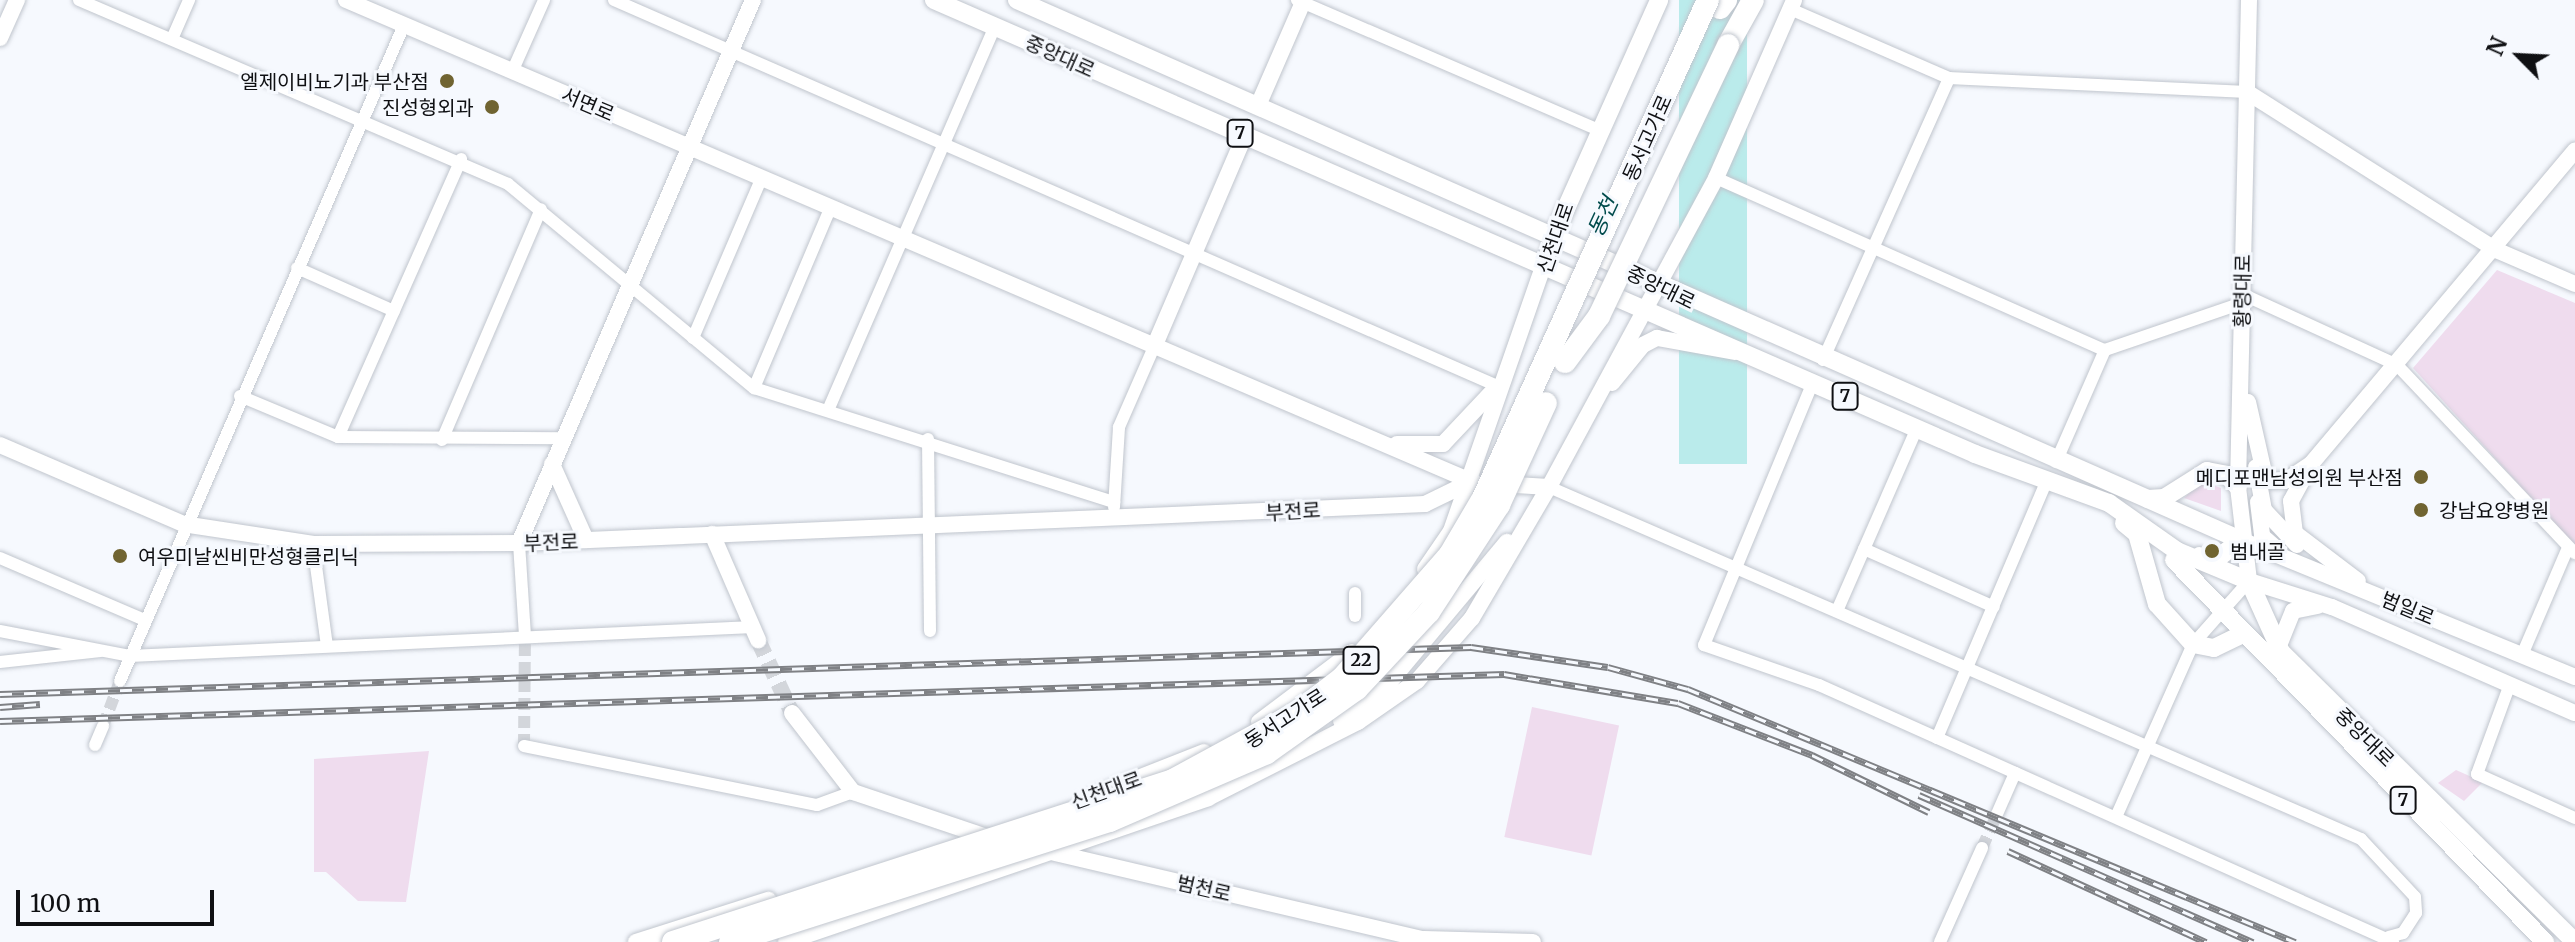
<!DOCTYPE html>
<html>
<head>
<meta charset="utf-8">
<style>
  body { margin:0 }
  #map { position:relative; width:2575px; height:942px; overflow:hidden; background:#f6f9fe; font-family:Merriweather,"Noto Sans KR",serif }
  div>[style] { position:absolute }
  .green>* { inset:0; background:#efdcee; transform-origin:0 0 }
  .water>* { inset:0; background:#baebeb; transform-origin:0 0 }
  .street-tunnel>* { height:12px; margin-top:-6px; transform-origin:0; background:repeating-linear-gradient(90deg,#d3d6db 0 12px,transparent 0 18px) }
  .secondary-tunnel>* { height:16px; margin-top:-8px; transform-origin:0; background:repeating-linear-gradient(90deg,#d3d6db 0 16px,transparent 0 24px) }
  .roads { filter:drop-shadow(0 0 2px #c0c5cd) drop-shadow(0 0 2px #c0c5cd) }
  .street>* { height:12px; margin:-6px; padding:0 6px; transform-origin:6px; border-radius:6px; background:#fff }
  .secondary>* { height:16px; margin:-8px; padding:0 8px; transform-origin:8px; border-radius:8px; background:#fff }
  .primary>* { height:18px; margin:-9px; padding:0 9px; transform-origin:9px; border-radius:9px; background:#fff }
  .highway>* { height:22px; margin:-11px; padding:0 11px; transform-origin:11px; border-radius:11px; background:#fff }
  .rail>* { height:7px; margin-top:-3.5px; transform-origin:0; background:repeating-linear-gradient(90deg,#f6f9fe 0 12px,#7f8185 0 24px); box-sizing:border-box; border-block:2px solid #7f8185 }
  .bridges { filter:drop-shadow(0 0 2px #c0c5cd) drop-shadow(0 0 2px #c0c5cd) }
  .highway-bridge>* { height:22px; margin:-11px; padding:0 11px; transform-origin:11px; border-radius:11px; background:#fff }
  .dots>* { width:22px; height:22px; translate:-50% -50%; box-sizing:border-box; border:4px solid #f6f9fe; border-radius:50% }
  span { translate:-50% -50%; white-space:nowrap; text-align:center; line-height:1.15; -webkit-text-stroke:6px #f6f9fe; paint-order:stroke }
  .shield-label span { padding:2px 6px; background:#f6f9fe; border:2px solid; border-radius:6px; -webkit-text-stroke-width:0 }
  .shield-label { font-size:18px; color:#0f1013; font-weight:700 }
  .street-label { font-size:20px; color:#0f1013 }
  .poi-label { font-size:20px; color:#0f1013 }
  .right { translate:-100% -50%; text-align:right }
  .left { translate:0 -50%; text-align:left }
  .water-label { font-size:22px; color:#004b4c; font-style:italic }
  .north { position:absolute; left:2479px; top:16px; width:80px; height:80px; -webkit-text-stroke:6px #f6f9fe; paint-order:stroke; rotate:294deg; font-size:22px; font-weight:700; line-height:32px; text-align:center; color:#0f1013 }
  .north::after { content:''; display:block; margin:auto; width:28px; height:36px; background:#0f1013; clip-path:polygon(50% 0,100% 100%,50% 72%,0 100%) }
  .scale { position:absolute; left:16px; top:890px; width:198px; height:36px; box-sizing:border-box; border:4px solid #0f1013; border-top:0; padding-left:10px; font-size:24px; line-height:28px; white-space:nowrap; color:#0f1013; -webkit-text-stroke:6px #f6f9fe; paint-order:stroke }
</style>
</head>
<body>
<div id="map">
  <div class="green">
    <div style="clip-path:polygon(2497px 270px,2575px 303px,2575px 546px,2413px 368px)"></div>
    <div style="clip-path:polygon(2202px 481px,2221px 488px,2221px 511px,2184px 498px)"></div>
    <div style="left:1532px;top:707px;width:89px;height:133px;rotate:12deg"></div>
    <div style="clip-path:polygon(429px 751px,406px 902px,358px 901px,326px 872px,314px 872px,314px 759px)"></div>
    <div style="clip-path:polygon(2456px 770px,2483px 782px,2464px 801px,2438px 783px)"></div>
  </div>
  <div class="water">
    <div style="left:1679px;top:0;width:68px;height:464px"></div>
  </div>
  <div class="street-tunnel">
    <div style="left:103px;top:726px;width:48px;rotate:-69.3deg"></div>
    <div style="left:524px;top:746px;width:109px;rotate:-89.5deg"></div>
    <div style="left:1982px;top:848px;width:37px;rotate:-66deg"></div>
  </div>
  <div class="secondary-tunnel">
    <div style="left:758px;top:640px;width:81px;rotate:65deg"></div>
  </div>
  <div class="roads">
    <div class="street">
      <div style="left:79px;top:0;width:467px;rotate:23.2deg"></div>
      <div style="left:508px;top:184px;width:320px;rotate:39.7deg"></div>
      <div style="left:754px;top:388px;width:378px;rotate:17.6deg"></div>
      <div style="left:614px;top:0;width:964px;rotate:23.61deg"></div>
      <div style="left:1297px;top:0;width:331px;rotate:23.3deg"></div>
      <div style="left:1790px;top:9px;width:173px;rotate:23.5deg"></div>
      <div style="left:1949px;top:78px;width:298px;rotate:2.7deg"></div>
      <div style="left:172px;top:39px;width:43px;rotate:-66.4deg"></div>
      <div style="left:512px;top:72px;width:79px;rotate:-66deg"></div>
      <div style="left:1716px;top:178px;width:425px;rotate:23.9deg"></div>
      <div style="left:2105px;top:350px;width:145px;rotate:-18.9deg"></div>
      <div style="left:297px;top:268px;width:106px;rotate:23.9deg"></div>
      <div style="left:2242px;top:294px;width:170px;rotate:24.6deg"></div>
      <div style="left:2397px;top:365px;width:259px;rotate:46.6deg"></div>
      <div style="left:693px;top:338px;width:173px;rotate:-66.8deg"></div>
      <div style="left:1823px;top:360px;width:309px;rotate:-65.9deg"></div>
      <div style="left:1813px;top:382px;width:285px;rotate:112.5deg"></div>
      <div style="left:1704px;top:645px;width:122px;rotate:19.2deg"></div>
      <div style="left:1819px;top:685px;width:629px;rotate:24.12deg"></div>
      <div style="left:754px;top:388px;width:194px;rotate:-67deg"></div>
      <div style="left:240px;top:396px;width:106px;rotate:22.7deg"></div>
      <div style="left:338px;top:437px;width:225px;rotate:0.3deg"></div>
      <div style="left:829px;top:408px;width:416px;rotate:-66.5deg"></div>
      <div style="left:338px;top:437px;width:304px;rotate:-66.1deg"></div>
      <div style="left:928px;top:439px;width:192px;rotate:89.4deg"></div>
      <div style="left:442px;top:440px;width:251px;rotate:-66.8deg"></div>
      <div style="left:2056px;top:462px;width:122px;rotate:-66.4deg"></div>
      <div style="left:1549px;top:487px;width:885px;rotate:23.44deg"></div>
      <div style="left:2361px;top:839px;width:79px;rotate:47deg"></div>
      <div style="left:2415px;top:897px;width:16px;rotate:86deg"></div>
      <div style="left:2416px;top:913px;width:24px;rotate:123deg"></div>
      <div style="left:2403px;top:933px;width:15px;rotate:164deg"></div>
      <div style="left:1114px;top:507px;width:80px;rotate:-86.4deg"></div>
      <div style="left:1119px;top:427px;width:87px;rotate:-66.4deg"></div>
      <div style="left:519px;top:543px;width:94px;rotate:86.3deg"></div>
      <div style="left:313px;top:544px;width:103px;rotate:82.2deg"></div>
      <div style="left:1864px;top:549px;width:142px;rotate:24deg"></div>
      <div style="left:0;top:558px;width:158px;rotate:23.2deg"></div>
      <div style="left:1837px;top:611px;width:200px;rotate:-66.4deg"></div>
      <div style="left:1355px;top:616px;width:23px;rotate:-90deg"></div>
      <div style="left:0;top:631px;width:132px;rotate:10.9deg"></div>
      <div style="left:130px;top:656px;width:624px;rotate:-2.67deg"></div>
      <div style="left:2522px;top:655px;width:114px;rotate:-66.8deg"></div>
      <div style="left:0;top:662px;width:101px;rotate:-6.3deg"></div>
      <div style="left:120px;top:681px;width:715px;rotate:-66.59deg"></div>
      <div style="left:2510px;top:684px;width:96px;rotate:110.1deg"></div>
      <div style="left:2477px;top:774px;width:107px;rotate:24.2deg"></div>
      <div style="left:1937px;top:738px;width:280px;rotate:-66.9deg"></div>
      <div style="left:95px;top:745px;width:21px;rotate:-67deg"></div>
      <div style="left:524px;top:746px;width:299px;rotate:11.4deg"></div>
      <div style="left:817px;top:805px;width:38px;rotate:-20deg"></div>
      <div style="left:1997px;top:814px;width:45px;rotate:-66.3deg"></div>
      <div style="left:2116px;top:817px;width:189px;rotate:-66deg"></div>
      <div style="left:2193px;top:644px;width:84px;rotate:-48.4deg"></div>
      <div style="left:1940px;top:942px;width:103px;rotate:-65.9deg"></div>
    </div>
    <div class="secondary">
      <div style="left:346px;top:0;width:1228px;rotate:23.16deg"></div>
      <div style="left:2249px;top:0;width:487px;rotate:91.3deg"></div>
      <div style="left:2238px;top:487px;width:95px;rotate:83.3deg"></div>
      <div style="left:2249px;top:581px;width:87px;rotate:17.4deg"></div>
      <div style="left:2332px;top:607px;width:265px;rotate:23.6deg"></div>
      <div style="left:0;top:38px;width:42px;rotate:-65.9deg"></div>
      <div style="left:2247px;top:92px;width:295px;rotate:32.4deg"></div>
      <div style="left:2496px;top:250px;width:86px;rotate:23.3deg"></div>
      <div style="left:1260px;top:101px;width:110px;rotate:-66.5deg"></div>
      <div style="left:1154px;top:347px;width:231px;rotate:-66.8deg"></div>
      <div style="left:1612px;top:383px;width:49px;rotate:-50.8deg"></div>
      <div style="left:1643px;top:345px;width:16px;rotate:-27deg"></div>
      <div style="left:1657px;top:338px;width:79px;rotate:10.2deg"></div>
      <div style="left:2248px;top:402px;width:81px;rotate:77.2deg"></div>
      <div style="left:2266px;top:481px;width:21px;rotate:-3deg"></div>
      <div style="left:2287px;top:480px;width:29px;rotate:-34deg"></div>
      <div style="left:2311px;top:464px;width:42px;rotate:118.4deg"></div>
      <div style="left:2291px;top:501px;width:32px;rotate:83deg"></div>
      <div style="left:2295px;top:533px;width:79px;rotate:37.3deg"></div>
      <div style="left:1397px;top:444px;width:46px"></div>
      <div style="left:1443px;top:444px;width:70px;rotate:-46.7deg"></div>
      <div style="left:0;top:445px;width:199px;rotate:23.3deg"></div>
      <div style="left:183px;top:524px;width:132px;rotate:8.7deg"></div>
      <div style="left:313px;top:544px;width:206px;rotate:-0.3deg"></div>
      <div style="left:519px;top:543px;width:907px;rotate:-2.46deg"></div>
      <div style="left:1425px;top:504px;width:48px;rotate:-26deg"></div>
      <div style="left:552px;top:464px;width:83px;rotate:65.9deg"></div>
      <div style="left:2311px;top:464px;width:410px;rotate:-49.9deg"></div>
      <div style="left:2256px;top:467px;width:44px;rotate:79.5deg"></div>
      <div style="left:2264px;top:510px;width:48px;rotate:46.7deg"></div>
      <div style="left:1499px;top:484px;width:50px;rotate:3.4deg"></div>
      <div style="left:2258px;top:502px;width:34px;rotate:83deg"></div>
      <div style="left:2262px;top:536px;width:23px;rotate:41deg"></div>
      <div style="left:712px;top:534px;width:116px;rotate:66.5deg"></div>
      <div style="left:2241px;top:540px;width:361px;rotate:22.3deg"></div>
      <div style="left:519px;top:543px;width:591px;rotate:-66.69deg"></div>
      <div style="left:1425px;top:569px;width:46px;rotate:-55.6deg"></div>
      <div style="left:1451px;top:531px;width:316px;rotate:-70.8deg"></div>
      <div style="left:2278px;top:648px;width:40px;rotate:-68deg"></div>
      <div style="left:2293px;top:611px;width:25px;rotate:-12deg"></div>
      <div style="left:792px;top:713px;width:100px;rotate:52.3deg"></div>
      <div style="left:853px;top:792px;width:145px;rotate:18.6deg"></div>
      <div style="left:1341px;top:721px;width:61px;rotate:-38.4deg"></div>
      <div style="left:1389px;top:683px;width:184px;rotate:-50.1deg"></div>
      <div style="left:1259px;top:722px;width:116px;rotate:-37deg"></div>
      <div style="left:1095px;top:795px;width:117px;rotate:-21.5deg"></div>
      <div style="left:1055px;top:853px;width:390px;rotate:13.2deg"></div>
      <div style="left:1424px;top:939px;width:109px;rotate:1.6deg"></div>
      <div style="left:636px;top:942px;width:139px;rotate:-17.7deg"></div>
      <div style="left:786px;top:942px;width:446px;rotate:-18.8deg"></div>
      <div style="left:1208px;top:798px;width:168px;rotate:-26.9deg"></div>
      <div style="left:1358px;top:722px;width:72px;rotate:-34.8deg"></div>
      <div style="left:1417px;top:681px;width:84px;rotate:-48.9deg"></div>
      <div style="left:1472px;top:618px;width:152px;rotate:-59.6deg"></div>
      <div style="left:1549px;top:487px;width:351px;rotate:-61.6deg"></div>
      <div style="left:1716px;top:178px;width:194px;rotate:-66.3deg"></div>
    </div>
    <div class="primary">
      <div style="left:934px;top:0;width:1136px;rotate:23.56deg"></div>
      <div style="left:1975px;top:454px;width:143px;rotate:20.1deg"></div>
      <div style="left:2109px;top:503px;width:83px;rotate:35.2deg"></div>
      <div style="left:2177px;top:551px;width:78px;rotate:22.6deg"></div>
      <div style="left:2249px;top:581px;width:78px;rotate:65.7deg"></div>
      <div style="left:2281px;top:652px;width:413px;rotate:44.6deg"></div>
      <div style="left:1017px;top:0;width:1338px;rotate:23.81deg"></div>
      <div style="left:2241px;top:540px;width:33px;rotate:142deg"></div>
      <div style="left:2215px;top:560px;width:16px;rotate:-166deg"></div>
      <div style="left:1555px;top:233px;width:255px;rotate:-65.9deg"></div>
      <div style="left:2148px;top:499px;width:16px;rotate:-4deg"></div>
      <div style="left:2164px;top:498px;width:51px;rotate:-32.1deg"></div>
      <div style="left:2207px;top:471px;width:20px;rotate:11deg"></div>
      <div style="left:2227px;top:475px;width:16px;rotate:47deg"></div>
      <div style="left:2124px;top:523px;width:17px;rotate:40deg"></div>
      <div style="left:2137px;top:534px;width:73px;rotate:74.1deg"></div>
      <div style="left:2157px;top:604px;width:54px;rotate:48deg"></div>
      <div style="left:2193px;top:644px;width:21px;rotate:11deg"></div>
      <div style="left:2214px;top:648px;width:34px;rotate:-26deg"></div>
      <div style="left:2174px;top:560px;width:533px;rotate:45.84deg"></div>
    </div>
    <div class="highway">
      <div style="left:1720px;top:8px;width:10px;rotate:-53deg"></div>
      <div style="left:1728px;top:45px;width:51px;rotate:-60.9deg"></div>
    </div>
  </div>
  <div class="rail">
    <div style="left:0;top:694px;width:1472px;rotate:-1.83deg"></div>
    <div style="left:1471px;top:647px;width:138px;rotate:8.3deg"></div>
    <div style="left:1608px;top:667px;width:83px;rotate:15.4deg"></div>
    <div style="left:1688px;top:689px;width:658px;rotate:22.63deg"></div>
    <div style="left:0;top:707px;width:40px;rotate:-4.3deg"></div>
    <div style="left:0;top:721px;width:1505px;rotate:-1.79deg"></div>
    <div style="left:1504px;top:674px;width:176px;rotate:9.5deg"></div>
    <div style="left:1678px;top:703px;width:144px;rotate:21.2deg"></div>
    <div style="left:1812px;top:755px;width:130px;rotate:26deg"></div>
    <div style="left:1919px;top:795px;width:365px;rotate:23.8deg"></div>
    <div style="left:2008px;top:851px;width:218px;rotate:24.7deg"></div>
  </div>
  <div class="bridges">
    <div class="highway-bridge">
      <div style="left:1565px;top:362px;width:57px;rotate:-53.5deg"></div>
      <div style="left:1599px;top:316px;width:300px;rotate:-64.5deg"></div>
      <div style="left:673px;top:942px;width:526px;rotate:-17.95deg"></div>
      <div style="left:1173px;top:780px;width:142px;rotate:-28.5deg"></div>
      <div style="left:1298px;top:712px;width:56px;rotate:-37.7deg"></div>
      <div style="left:1342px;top:678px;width:164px;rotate:-48.9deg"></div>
      <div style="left:1450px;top:554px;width:67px;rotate:-59.6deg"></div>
      <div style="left:1484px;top:496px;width:544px;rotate:-65.7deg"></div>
      <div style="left:730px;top:942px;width:399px;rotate:-17.7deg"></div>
      <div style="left:1110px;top:821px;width:171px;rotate:-23.4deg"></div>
      <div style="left:1267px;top:753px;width:110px;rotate:-35.4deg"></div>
      <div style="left:1357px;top:689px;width:105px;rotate:-46.9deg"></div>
      <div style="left:1429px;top:612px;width:128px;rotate:-56.8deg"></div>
      <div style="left:1499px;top:505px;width:112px;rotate:-65.3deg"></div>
    </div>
  </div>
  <div class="dots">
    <div style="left:447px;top:81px;background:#706431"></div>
    <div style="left:492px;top:107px;background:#706431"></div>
    <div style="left:2421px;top:477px;background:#706431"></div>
    <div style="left:2421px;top:510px;background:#706431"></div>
    <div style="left:2212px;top:551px;background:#706431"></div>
    <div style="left:120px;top:556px;background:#706431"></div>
  </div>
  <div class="shield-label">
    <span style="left:1240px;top:133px">7</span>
    <span style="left:1845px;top:396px">7</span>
    <span style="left:1361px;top:660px">22</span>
    <span style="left:2403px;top:800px">7</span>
  </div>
  <div class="street-label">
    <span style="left:1060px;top:56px;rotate:24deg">중앙대로</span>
    <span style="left:588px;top:104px;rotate:23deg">서면로</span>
    <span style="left:1647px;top:138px;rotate:-66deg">동서고가로</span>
    <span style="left:1555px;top:238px;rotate:-71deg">신천대로</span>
    <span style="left:1661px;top:287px;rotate:26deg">중앙대로</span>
    <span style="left:2242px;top:291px;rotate:-89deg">황령대로</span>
    <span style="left:1293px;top:511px;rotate:-3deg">부전로</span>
    <span style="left:551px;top:542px;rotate:-2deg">부전로</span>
    <span style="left:2408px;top:608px;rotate:22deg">범일로</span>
    <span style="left:1285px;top:718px;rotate:-33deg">동서고가로</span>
    <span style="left:2365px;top:737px;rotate:45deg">중앙대로</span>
    <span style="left:1106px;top:790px;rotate:-20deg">신천대로</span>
    <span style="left:1204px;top:888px;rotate:13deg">범천로</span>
  </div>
  <div class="poi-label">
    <span class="right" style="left:429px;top:81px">엘제이비뇨기과 부산점</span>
    <span class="right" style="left:474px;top:107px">진성형외과</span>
    <span class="right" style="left:2403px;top:477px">메디포맨남성의원 부산점</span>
    <span class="left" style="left:2439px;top:510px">강남요양병원</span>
    <span class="left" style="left:2230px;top:551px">범내골</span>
    <span class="left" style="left:138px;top:556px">여우미날씬비만성형클리닉</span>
  </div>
  <div class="water-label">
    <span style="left:1603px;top:217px;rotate:-65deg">동천</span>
  </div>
  <div class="north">N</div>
  <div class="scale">100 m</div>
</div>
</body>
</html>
